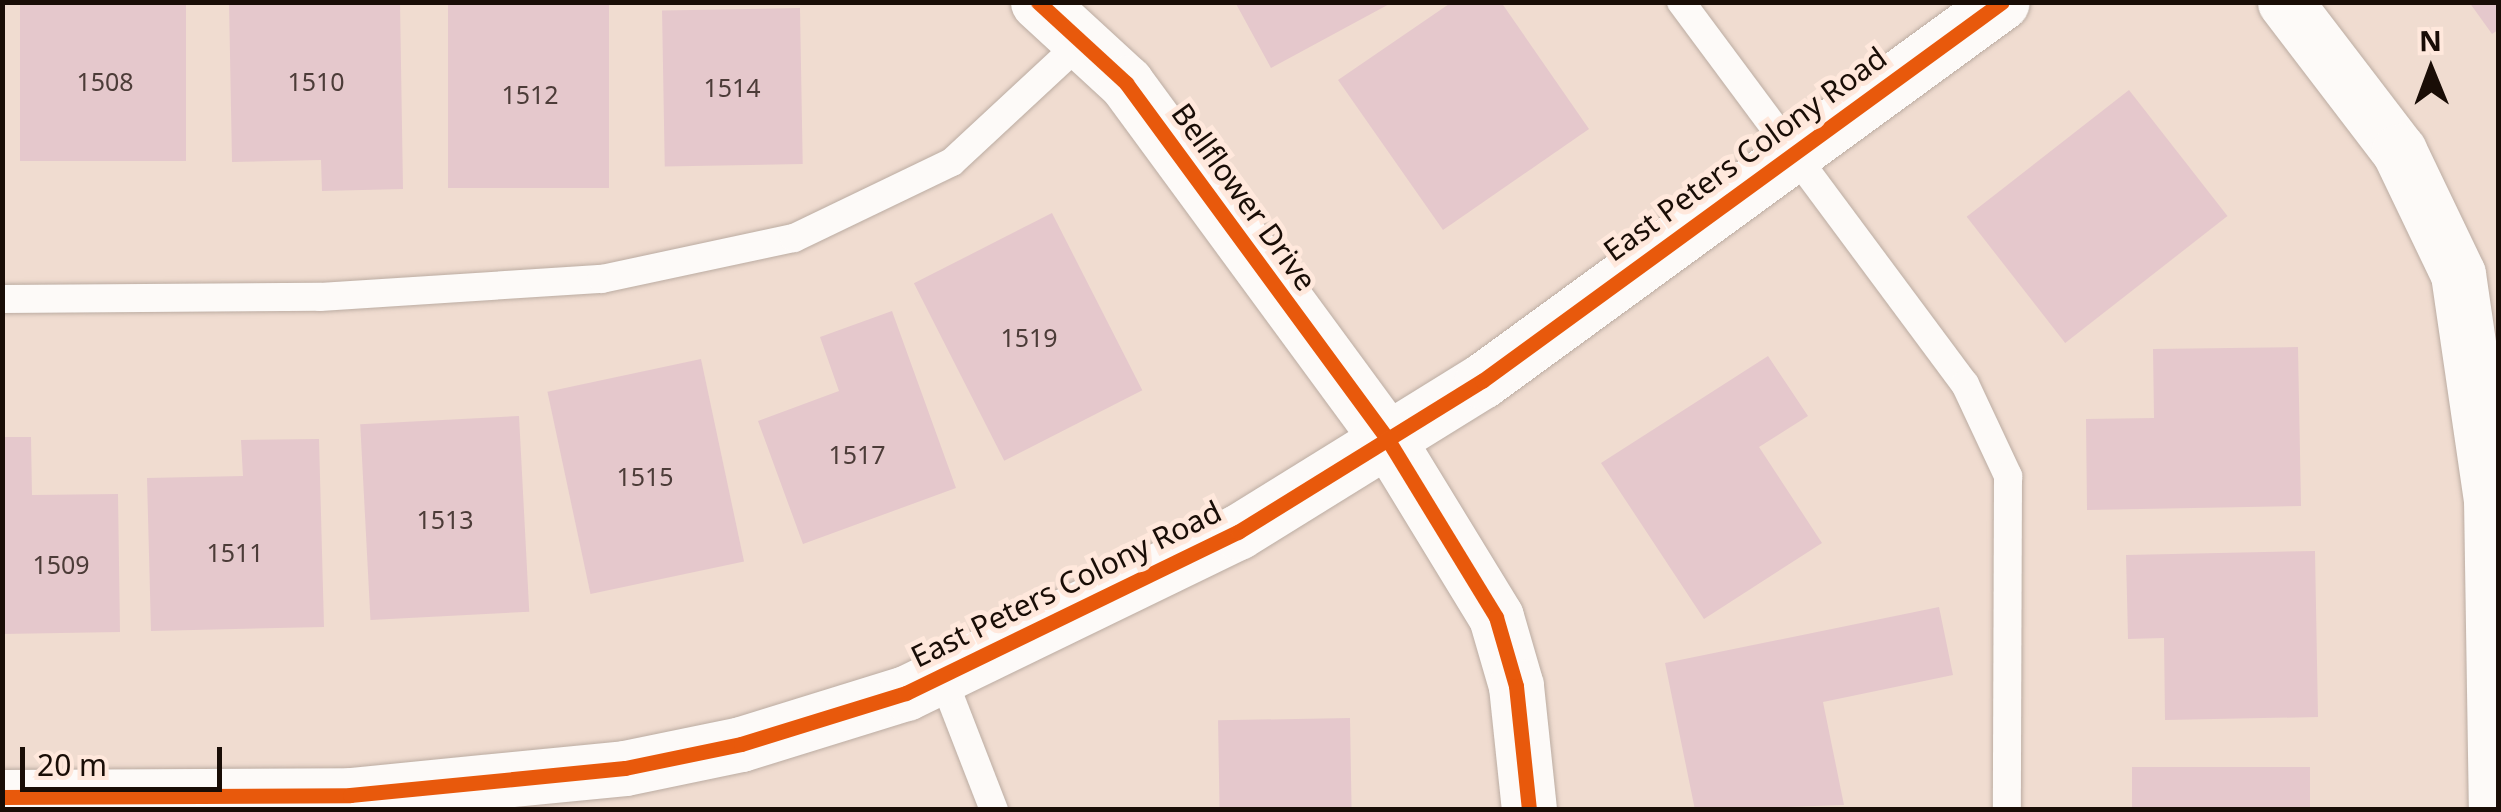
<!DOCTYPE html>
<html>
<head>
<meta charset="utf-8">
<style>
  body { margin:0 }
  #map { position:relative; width:2501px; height:812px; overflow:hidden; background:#f0dcd0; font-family:"Noto Sans",sans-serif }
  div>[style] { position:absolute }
  .building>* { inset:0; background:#e5c8cc; transform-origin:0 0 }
  .roads { filter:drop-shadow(0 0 2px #bbaca2) drop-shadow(0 0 2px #bbaca2) }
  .lane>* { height:28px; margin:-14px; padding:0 14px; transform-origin:14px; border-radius:14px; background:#fdfaf8 }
  .street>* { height:55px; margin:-27.5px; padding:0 27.5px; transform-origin:27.5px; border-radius:27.5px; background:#fdfaf8 }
  .secondary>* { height:55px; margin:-27.5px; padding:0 27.5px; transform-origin:27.5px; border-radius:27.5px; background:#fdfaf8 }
  .cycleway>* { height:15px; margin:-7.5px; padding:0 7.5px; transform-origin:7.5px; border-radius:7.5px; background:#e8590c }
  span { translate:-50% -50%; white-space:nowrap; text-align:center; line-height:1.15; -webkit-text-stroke:10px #ffe8dc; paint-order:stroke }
  .number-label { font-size:25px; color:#4c3c38 }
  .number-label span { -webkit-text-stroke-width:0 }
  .street-label { font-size:30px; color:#190d06 }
  .frame { position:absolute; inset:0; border:5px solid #190d06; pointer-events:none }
  .north { position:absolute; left:2381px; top:20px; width:100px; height:100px; -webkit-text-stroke:8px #ffe8dc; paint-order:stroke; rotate:359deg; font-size:28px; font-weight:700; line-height:40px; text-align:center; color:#190d06 }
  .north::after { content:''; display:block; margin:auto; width:35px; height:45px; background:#190d06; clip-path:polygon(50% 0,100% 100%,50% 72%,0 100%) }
  .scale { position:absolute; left:20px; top:747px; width:202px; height:45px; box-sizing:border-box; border:5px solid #190d06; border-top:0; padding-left:12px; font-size:30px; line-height:35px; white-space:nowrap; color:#190d06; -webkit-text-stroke:8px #ffe8dc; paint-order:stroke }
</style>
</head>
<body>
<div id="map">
  <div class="building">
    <div style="left:20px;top:2px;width:166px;height:159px"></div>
    <div style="clip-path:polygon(229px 2px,400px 2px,403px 189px,322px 191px,321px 160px,232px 162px)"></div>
    <div style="left:448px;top:2px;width:161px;height:186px"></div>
    <div style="clip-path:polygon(1235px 2px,1393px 2px,1271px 68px)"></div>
    <div style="clip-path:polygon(1452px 2px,1501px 2px,1589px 129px,1443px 230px,1338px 80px)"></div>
    <div style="clip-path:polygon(2469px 2px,2498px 2px,2498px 30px,2492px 34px)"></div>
    <div style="left:800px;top:8px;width:156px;height:138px;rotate:89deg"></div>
    <div style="left:2129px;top:90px;width:160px;height:206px;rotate:52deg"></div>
    <div style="left:1052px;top:213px;width:199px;height:155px;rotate:63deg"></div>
    <div style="clip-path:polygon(892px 311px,956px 488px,803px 544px,758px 421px,839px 391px,820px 337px)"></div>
    <div style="clip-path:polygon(2298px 347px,2301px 506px,2087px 510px,2086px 419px,2154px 418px,2153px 349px)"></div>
    <div style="clip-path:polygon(1768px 356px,1808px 416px,1759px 447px,1822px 543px,1704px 619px,1601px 463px)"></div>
    <div style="left:701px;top:359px;width:207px;height:157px;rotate:78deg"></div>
    <div style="left:519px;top:416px;width:196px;height:159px;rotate:87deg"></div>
    <div style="clip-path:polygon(2px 437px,31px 437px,32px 495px,118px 494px,120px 632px,2px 634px)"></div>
    <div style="clip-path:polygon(319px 439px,324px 627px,151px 631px,147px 478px,243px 476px,241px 440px)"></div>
    <div style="clip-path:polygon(2315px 551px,2318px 717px,2165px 720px,2164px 638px,2128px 639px,2126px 555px)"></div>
    <div style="clip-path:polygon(1939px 607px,1953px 675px,1823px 702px,1844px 805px,1695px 810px,1665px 663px)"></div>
    <div style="left:1350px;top:718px;width:92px;height:132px;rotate:89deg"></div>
    <div style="left:2132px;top:767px;width:178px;height:43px"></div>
  </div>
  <div class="roads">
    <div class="lane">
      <div style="left:1681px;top:2px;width:476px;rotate:53.4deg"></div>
      <div style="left:1965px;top:384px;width:102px;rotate:64.9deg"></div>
      <div style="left:2008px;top:476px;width:334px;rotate:90.2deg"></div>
      <div style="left:2px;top:299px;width:318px;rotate:-0.4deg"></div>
      <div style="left:320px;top:297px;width:283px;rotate:-3.7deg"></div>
      <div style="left:602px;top:279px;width:196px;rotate:-12.1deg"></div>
      <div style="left:794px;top:238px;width:175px;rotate:-25.7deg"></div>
      <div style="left:952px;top:162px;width:176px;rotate:-42.9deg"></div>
      <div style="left:942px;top:676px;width:144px;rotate:68.8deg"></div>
    </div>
    <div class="street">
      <div style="left:1038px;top:2px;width:120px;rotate:42.6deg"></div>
      <div style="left:1126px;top:83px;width:443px;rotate:53.7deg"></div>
      <div style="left:1388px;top:440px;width:207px;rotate:58.6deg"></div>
      <div style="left:1496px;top:617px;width:72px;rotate:73.8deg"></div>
      <div style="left:1516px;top:686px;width:125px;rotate:84deg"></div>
      <div style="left:2285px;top:2px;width:188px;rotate:52.6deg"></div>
      <div style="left:2399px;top:151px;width:136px;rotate:64.4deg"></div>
      <div style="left:2458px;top:274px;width:227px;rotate:81.7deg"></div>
      <div style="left:2491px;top:499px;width:311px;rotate:89.1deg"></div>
    </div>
    <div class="secondary">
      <div style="left:2px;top:797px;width:348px;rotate:-0.3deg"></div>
      <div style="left:350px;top:795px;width:276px;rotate:-5.6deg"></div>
      <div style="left:625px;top:768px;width:118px;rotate:-11.7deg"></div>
      <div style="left:741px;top:744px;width:173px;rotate:-17.2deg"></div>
      <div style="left:906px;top:693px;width:369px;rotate:-25.9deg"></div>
      <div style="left:1238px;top:532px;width:287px;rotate:-31.8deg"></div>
      <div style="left:1482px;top:381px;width:643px;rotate:-36.09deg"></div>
    </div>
  </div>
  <div class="cycleway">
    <div style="left:1038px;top:2px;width:120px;rotate:42.6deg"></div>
    <div style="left:1126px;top:83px;width:443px;rotate:53.7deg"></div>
    <div style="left:1388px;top:440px;width:207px;rotate:58.6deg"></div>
    <div style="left:1496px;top:617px;width:72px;rotate:73.8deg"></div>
    <div style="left:1516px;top:686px;width:125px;rotate:84deg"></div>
    <div style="left:2px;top:797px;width:348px;rotate:-0.3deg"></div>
    <div style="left:350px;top:795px;width:276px;rotate:-5.6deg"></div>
    <div style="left:625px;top:768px;width:118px;rotate:-11.7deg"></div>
    <div style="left:741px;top:744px;width:173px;rotate:-17.2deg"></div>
    <div style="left:906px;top:693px;width:369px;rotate:-25.9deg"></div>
    <div style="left:1238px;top:532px;width:287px;rotate:-31.8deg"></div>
    <div style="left:1482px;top:381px;width:643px;rotate:-36.09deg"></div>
  </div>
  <div class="number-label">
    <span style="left:105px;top:81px">1508</span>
    <span style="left:316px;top:81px">1510</span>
    <span style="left:732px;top:87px">1514</span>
    <span style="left:530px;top:94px">1512</span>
    <span style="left:1029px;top:337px">1519</span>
    <span style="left:857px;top:454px">1517</span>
    <span style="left:645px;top:476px">1515</span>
    <span style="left:445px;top:519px">1513</span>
    <span style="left:235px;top:552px">1511</span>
    <span style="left:61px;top:564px">1509</span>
  </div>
  <div class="street-label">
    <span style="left:1745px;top:154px;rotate:-36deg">East Peters Colony Road</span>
    <span style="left:1244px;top:197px;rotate:54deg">Bellflower Drive</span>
    <span style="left:1066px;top:584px;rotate:-26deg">East Peters Colony Road</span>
  </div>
  <div class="frame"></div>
  <div class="north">N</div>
  <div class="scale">20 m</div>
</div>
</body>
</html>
